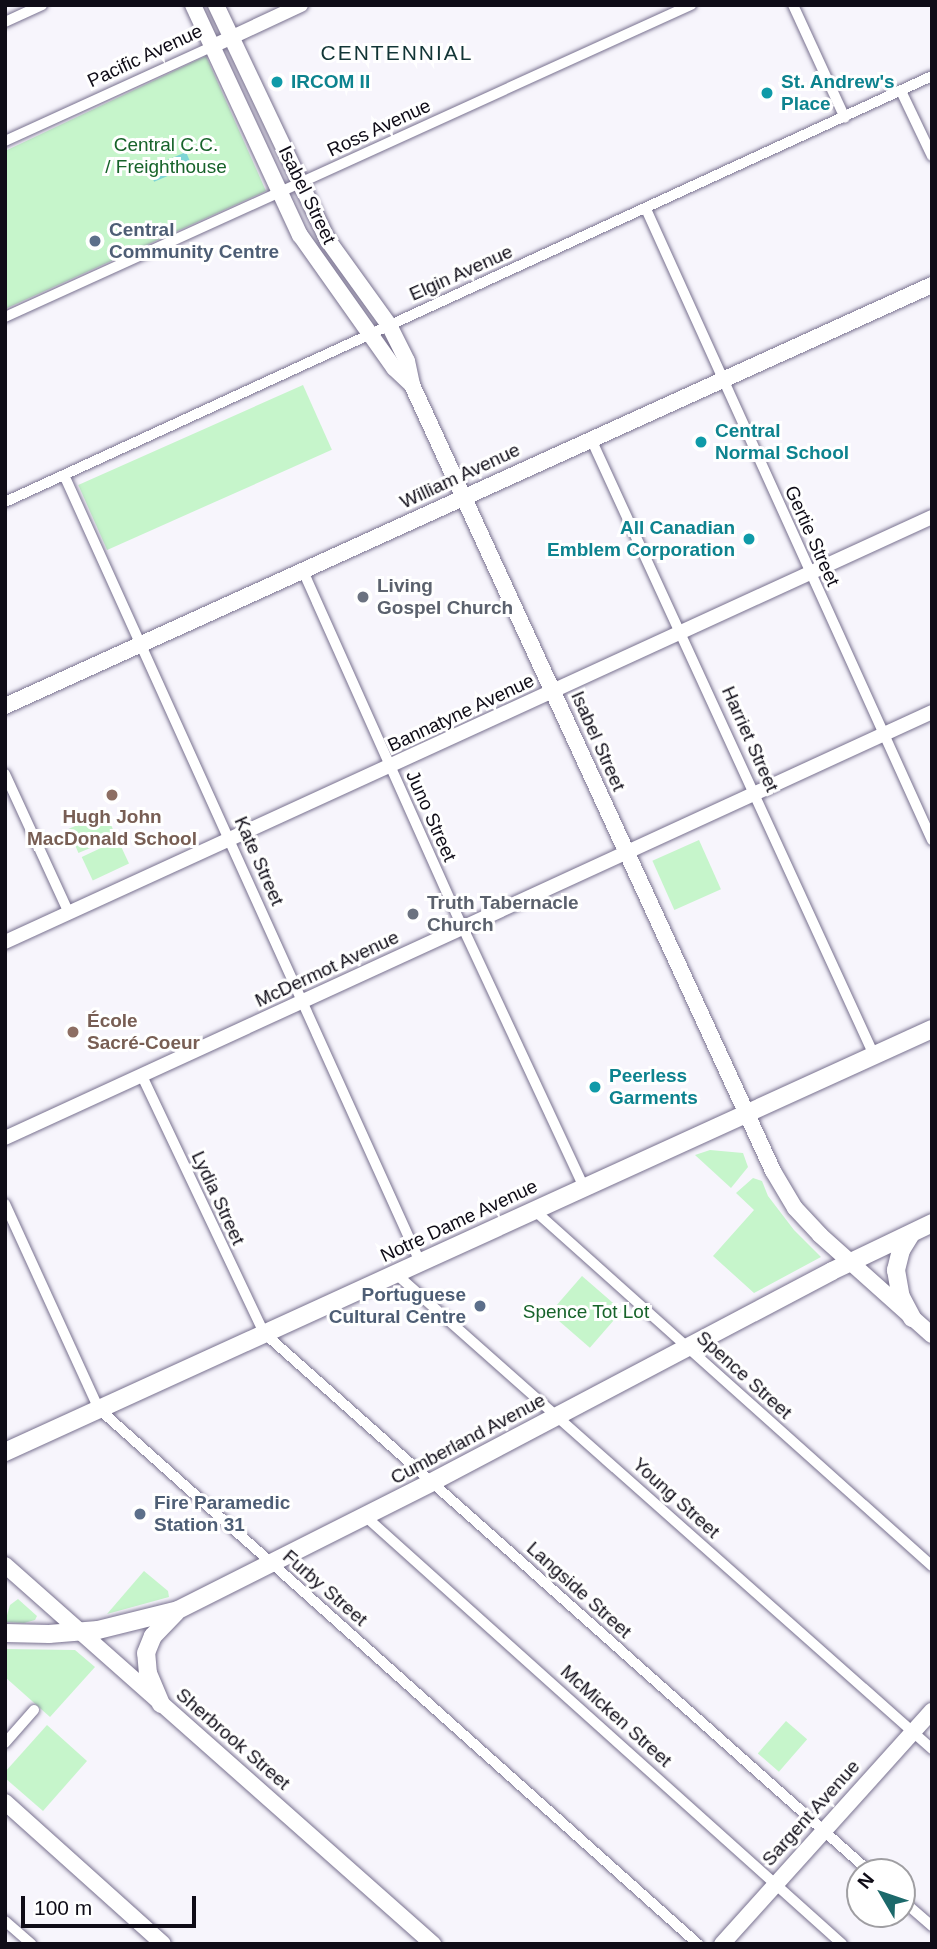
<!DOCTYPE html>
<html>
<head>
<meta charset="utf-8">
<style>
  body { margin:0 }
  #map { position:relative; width:937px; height:1949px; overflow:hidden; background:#f7f5fc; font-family:Helvetica,sans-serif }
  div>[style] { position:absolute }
  .green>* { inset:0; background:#c6f5cb; transform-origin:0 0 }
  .water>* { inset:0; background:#7ed5d6; transform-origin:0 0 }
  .roads { filter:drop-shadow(0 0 2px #78718f) drop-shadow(0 0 2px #78718f) }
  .minor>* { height:10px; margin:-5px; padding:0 5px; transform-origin:5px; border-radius:5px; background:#fff }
  .tertiary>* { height:14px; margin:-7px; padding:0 7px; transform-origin:7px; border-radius:7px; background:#fff }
  .secondary>* { height:16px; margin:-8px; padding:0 8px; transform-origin:8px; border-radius:8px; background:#fff }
  .primary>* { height:18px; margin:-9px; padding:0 9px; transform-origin:9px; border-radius:9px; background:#fff }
  .dots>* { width:19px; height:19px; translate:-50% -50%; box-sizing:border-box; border:4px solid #fff; border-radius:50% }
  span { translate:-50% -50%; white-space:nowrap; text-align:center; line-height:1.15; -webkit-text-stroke:6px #fff; paint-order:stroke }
  .street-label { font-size:19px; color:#0f0c17 }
  .culture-label { font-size:19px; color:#0d838f; font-weight:700 }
  .left { translate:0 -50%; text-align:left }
  .right { translate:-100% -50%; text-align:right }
  .park-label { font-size:19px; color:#17632a }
  .service-label { font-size:19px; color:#4e5e75; font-weight:700 }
  .worship-label { font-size:19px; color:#5b616d; font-weight:700 }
  .education-label { font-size:19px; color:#785e54; font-weight:700 }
  .neighbourhood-label { font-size:21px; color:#123536; letter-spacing:2px }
  .frame { position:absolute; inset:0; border:7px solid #0f0c17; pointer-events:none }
  .north { position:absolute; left:846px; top:1858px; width:70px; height:70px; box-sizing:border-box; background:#fff; border:2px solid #9f9ea2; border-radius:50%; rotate:309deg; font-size:19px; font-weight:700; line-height:28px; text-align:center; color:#0f0c17 }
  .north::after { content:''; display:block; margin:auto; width:24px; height:32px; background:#1c696b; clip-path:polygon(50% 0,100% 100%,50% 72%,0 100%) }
  .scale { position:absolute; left:21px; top:1896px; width:175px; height:32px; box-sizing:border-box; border:4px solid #0f0c17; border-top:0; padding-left:9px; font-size:21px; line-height:24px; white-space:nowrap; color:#0f0c17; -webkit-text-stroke:5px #fff; paint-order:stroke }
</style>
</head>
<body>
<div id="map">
  <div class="green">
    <div style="clip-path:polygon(206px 56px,266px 191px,5px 309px,5px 151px)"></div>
    <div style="left:303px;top:385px;width:71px;height:246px;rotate:66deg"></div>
    <div style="left:106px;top:813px;width:26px;height:41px;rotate:67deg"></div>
    <div style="left:118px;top:840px;width:26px;height:40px;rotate:65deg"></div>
    <div style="left:699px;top:840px;width:54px;height:51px;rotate:66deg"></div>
    <div style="clip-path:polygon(710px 1150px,743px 1153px,748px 1167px,731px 1188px,695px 1155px)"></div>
    <div style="clip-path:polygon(753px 1178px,762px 1181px,768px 1196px,794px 1230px,821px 1257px,754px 1293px,713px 1256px,754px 1210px,736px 1193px)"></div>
    <div style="left:582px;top:1276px;width:53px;height:49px;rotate:41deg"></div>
    <div style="clip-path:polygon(144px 1571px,168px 1591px,169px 1597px,107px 1614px)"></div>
    <div style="clip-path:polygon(18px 1599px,37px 1616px,35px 1620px,24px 1623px,5px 1622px,10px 1605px)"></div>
    <div style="clip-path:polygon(5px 1649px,75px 1650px,95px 1667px,50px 1717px,5px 1677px)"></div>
    <div style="left:786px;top:1721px;width:28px;height:43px;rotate:41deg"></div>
    <div style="clip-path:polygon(47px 1725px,87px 1761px,43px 1811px,5px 1778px,5px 1772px)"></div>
  </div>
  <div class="water">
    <div style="left:186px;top:152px;width:15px;height:41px;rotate:67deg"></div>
  </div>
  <div class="roads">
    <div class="minor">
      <div style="left:793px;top:5px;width:124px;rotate:65.3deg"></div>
      <div style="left:5px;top:22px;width:41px;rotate:-24.7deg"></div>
      <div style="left:901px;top:91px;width:72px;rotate:64.5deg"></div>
      <div style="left:5px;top:141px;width:229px;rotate:-24.5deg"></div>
      <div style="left:646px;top:209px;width:693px;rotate:65.62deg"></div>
      <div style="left:5px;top:317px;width:754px;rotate:-24.46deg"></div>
      <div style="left:591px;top:439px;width:678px;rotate:65.33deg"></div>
      <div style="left:64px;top:475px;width:864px;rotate:65.66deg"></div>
      <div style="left:5px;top:502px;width:1020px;rotate:-24.68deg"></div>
      <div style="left:303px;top:571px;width:391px;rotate:65.9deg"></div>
      <div style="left:463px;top:928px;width:286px;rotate:65deg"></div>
      <div style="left:5px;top:774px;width:153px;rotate:65.3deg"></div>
      <div style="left:142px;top:1076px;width:284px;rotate:64.6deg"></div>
      <div style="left:264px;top:1333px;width:811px;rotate:41.65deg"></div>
      <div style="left:5px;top:1204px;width:226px;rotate:65.4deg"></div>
      <div style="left:99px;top:1409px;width:803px;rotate:41.77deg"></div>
      <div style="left:534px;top:1210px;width:534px;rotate:41.81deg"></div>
      <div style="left:395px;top:1273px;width:718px;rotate:41.55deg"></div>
      <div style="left:365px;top:1516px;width:641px;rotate:41.9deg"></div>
      <div style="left:5px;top:1743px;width:44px;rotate:-48.7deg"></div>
      <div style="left:902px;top:1900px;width:40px;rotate:41deg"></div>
      <div style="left:5px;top:1921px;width:35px;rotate:41deg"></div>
    </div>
    <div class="tertiary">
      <div style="left:213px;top:46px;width:97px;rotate:-25deg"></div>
      <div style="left:5px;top:942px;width:1020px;rotate:-24.63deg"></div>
      <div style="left:5px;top:1138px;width:1020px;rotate:-24.68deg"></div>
    </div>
    <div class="secondary">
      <div style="left:193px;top:5px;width:254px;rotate:65.1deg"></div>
      <div style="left:300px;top:235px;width:163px;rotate:54.7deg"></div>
      <div style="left:394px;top:368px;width:25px;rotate:43deg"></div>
      <div style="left:216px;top:5px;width:259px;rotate:64.6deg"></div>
      <div style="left:327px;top:239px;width:106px;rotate:54.2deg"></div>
      <div style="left:389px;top:325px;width:40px;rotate:63.4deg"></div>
      <div style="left:407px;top:361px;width:25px;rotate:78deg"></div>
      <div style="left:412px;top:385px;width:865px;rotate:65.33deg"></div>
      <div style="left:773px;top:1171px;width:43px;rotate:59.3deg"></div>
      <div style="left:795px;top:1208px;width:37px;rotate:47deg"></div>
      <div style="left:820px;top:1235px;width:150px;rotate:41.8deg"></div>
      <div style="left:5px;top:706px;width:1018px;rotate:-24.43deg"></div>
      <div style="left:5px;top:1565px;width:572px;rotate:41.53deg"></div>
      <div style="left:5px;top:1802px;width:212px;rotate:41.9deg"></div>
      <div style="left:722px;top:1944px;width:314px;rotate:-48deg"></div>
    </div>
    <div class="primary">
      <div style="left:911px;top:1234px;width:19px;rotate:122deg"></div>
      <div style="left:901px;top:1250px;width:21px;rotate:104deg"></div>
      <div style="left:896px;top:1270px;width:27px;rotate:80deg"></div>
      <div style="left:901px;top:1297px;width:24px;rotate:62deg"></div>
      <div style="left:5px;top:1452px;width:1019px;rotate:-24.53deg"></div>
      <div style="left:5px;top:1633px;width:44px;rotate:1.3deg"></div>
      <div style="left:49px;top:1634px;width:49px;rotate:-4.7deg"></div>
      <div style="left:98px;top:1630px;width:82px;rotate:-14deg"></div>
      <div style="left:178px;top:1610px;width:284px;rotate:-26.7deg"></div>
      <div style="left:432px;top:1482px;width:452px;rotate:-27.8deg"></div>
      <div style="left:832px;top:1271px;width:111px;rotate:-25.6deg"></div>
      <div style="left:161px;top:1704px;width:33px;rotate:-113deg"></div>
      <div style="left:148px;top:1674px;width:21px;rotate:-95deg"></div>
      <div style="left:146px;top:1653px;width:18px;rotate:-68deg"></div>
      <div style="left:153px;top:1636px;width:33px;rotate:-46deg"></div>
    </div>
  </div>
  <div class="dots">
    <div style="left:277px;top:82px;background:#0f9aa8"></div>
    <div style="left:767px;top:93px;background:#0f9aa8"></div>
    <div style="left:95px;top:241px;background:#5c6f8a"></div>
    <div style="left:701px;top:442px;background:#0f9aa8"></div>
    <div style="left:749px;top:539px;background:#0f9aa8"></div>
    <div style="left:363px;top:597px;background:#6b7280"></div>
    <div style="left:112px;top:795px;background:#8d6e63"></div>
    <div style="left:413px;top:914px;background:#6b7280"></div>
    <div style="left:73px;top:1032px;background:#8d6e63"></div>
    <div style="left:595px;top:1087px;background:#0f9aa8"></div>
    <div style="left:480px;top:1306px;background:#5c6f8a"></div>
    <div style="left:140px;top:1514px;background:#5c6f8a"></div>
  </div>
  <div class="street-label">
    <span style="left:145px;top:56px;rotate:-25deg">Pacific Avenue</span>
    <span style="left:379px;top:128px;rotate:-25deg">Ross Avenue</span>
    <span style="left:307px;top:195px;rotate:64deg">Isabel Street</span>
    <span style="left:461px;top:273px;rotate:-24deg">Elgin Avenue</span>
    <span style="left:460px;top:476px;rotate:-25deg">William Avenue</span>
    <span style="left:812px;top:536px;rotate:66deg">Gertie Street</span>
    <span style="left:461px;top:713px;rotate:-25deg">Bannatyne Avenue</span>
    <span style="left:750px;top:739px;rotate:66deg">Harriet Street</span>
    <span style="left:598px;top:741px;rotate:66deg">Isabel Street</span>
    <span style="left:431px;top:816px;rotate:66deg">Juno Street</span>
    <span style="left:259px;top:861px;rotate:66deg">Kate Street</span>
    <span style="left:327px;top:969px;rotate:-25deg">McDermot Avenue</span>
    <span style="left:218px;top:1198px;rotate:65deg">Lydia Street</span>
    <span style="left:459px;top:1221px;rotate:-25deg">Notre Dame Avenue</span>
    <span style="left:744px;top:1375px;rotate:42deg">Spence Street</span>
    <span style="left:468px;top:1439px;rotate:-28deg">Cumberland Avenue</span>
    <span style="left:676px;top:1498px;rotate:42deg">Young Street</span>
    <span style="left:325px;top:1588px;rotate:41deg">Furby Street</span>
    <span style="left:579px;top:1590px;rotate:42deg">Langside Street</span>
    <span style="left:616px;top:1716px;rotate:42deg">McMicken Street</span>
    <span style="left:233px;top:1739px;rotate:41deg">Sherbrook Street</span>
    <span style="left:811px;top:1813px;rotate:-48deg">Sargent Avenue</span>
  </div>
  <div class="culture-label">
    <span class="left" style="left:291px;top:82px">IRCOM II</span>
    <span class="left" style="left:781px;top:93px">St. Andrew's<br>Place</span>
    <span class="left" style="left:715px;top:442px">Central<br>Normal School</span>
    <span class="right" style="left:735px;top:539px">All Canadian<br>Emblem Corporation</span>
    <span class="left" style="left:609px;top:1087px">Peerless<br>Garments</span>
  </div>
  <div class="park-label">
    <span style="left:166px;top:156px">Central C.C.<br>/ Freighthouse</span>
    <span style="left:586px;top:1312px">Spence Tot Lot</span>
  </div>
  <div class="service-label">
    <span class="left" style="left:109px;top:241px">Central<br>Community Centre</span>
    <span class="right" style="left:466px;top:1306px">Portuguese<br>Cultural Centre</span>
    <span class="left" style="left:154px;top:1514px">Fire Paramedic<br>Station 31</span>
  </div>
  <div class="worship-label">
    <span class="left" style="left:377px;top:597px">Living<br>Gospel Church</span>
    <span class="left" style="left:427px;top:914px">Truth Tabernacle<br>Church</span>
  </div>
  <div class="education-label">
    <span style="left:112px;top:828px">Hugh John<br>MacDonald School</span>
    <span class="left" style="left:87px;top:1032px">École<br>Sacré-Coeur</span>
  </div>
  <div class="neighbourhood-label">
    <span style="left:397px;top:53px">CENTENNIAL</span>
  </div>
  <div class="frame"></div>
  <div class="north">N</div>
  <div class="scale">100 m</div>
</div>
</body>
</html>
